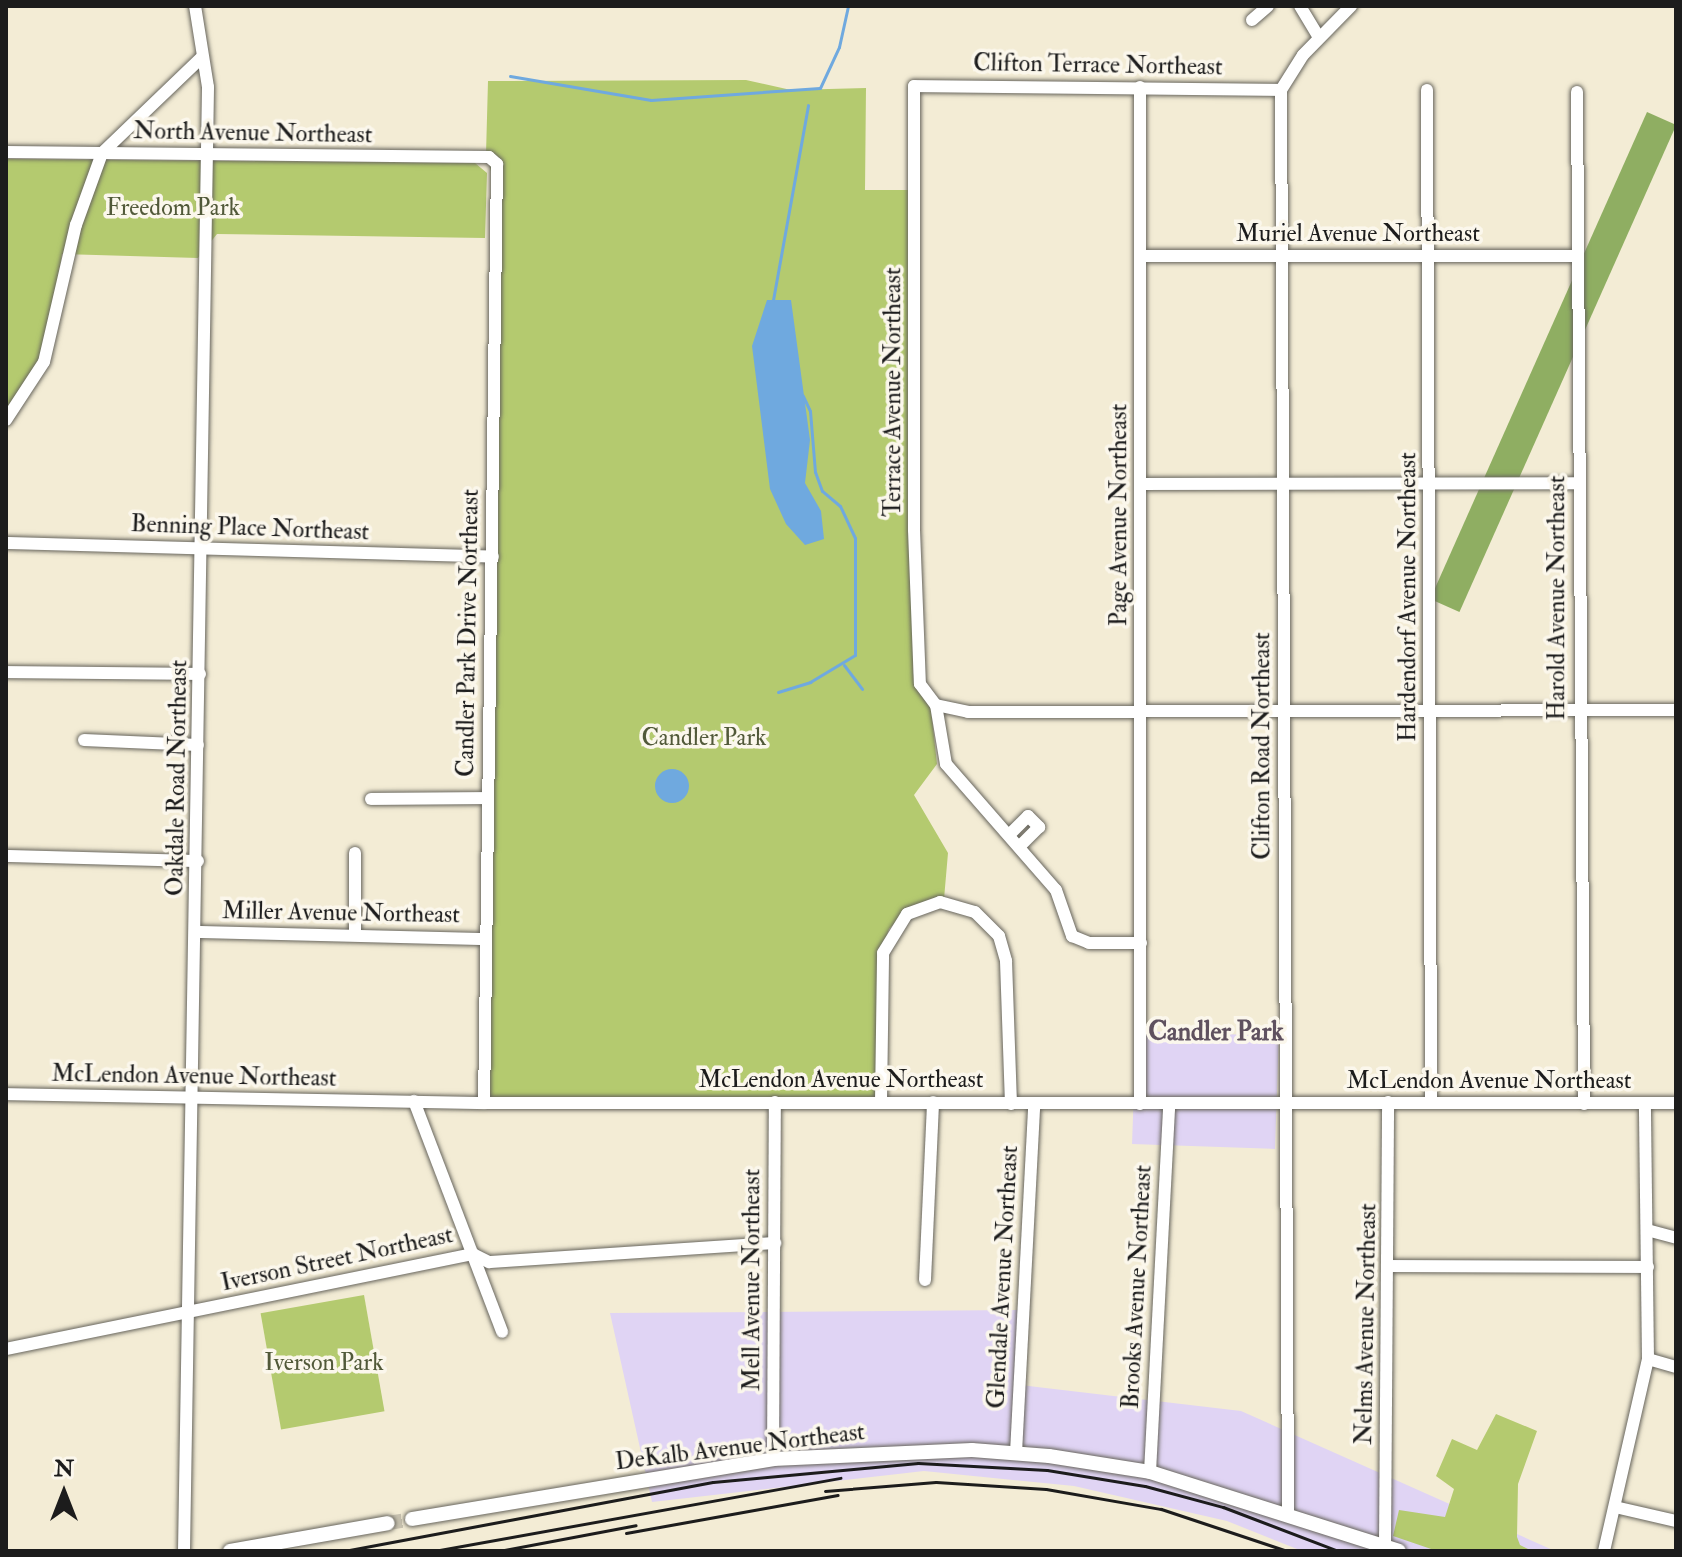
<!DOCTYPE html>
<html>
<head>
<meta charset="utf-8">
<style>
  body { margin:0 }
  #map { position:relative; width:1682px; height:1557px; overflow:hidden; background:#f3ecd5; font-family:"IM FELL Double Pica",serif }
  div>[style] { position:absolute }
  .built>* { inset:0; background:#e0d4f4; transform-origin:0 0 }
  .green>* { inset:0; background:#b4ca6f; transform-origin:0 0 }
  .forest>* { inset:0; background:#8fae62; transform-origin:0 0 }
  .water>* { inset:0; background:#6fa9df }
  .round { border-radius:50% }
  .stream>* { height:3px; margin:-1.5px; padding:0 1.5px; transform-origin:1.5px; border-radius:1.5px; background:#6fa9df }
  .major-tunnel>* { height:14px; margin-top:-7px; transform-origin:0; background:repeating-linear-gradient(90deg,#c8c2b0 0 14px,transparent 0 21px) }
  .roads { filter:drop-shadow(0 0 2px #67655d) drop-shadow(0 0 2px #67655d) }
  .minor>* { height:12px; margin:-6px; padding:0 6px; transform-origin:6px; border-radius:6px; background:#fff }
  .major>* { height:14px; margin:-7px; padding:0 7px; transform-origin:7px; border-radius:7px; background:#fff }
  .rail>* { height:3px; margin:-1.5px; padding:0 1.5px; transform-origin:1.5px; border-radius:1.5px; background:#1c1c1c }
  span { translate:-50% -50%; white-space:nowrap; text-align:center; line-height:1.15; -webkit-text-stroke:7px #fbf7ec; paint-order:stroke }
  .street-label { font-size:24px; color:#1c1c1c }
  .park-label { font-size:24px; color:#515939 }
  .neighbourhood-label { font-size:26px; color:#5f515f; font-weight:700 }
  .frame { position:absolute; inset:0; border:8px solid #1c1c1c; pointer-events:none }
  .north { position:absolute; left:24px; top:1453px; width:80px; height:80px; -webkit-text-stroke:6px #fbf7ec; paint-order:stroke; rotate:0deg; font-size:22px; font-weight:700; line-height:32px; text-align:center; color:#1c1c1c }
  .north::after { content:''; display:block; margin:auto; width:28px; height:36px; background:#1c1c1c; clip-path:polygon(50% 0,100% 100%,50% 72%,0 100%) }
</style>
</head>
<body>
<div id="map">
  <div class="built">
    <div style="left:1136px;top:1031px;width:143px;height:113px;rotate:2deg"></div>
    <div style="clip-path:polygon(1026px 1310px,1020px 1385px,1241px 1411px,1555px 1551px,1302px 1551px,1227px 1521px,1074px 1486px,924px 1471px,652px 1502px,610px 1313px)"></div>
  </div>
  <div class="green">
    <div style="clip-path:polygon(746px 80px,791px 90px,866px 88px,865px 190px,913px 190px,913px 673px,931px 709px,937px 764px,914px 795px,948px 853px,944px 899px,909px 909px,889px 929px,879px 959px,879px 1098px,481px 1099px,494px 182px,486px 154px,488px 81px)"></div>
    <div style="clip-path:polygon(6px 159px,475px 163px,487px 173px,485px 238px,217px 234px,198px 258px,62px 254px,47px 347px,6px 412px)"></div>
    <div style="left:364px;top:1295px;width:118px;height:105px;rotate:80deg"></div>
    <div style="clip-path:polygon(1496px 1414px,1537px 1431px,1518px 1484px,1517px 1537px,1520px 1545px,1532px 1551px,1437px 1551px,1393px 1536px,1399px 1510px,1445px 1517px,1454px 1489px,1436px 1476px,1452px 1439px,1477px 1450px)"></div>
  </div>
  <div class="forest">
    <div style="left:1647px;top:112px;width:32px;height:533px;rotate:24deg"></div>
  </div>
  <div class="water">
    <div style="clip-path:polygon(767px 300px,791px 300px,810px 440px,805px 483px,821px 511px,824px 539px,805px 545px,786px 524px,770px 489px,752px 346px)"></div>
    <div class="round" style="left:655px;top:769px;width:34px;height:34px"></div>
  </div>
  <div class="stream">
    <div style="left:510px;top:76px;width:143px;rotate:9.7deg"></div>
    <div style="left:651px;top:100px;width:169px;rotate:-4.1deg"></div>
    <div style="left:820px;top:88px;width:45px;rotate:-65.1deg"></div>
    <div style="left:839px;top:47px;width:42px;rotate:-77.6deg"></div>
    <div style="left:773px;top:300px;width:198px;rotate:-79.8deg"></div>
    <div style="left:844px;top:665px;width:30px;rotate:53deg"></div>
    <div style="left:778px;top:692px;width:34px;rotate:-17deg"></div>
    <div style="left:810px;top:682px;width:52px;rotate:-31deg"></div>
    <div style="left:855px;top:655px;width:117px;rotate:-90deg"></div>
    <div style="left:855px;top:538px;width:35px;rotate:-115deg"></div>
    <div style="left:840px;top:506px;width:23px;rotate:-140deg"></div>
    <div style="left:822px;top:491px;width:20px;rotate:-110deg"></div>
    <div style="left:815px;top:472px;width:61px;rotate:-94.7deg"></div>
    <div style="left:810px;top:411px;width:17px;rotate:-115deg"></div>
  </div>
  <div class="major-tunnel">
    <div style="left:388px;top:1523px;width:24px;rotate:-9deg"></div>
  </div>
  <div class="roads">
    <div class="minor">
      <div style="left:1300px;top:6px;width:37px;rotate:59deg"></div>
      <div style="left:1252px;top:20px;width:21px;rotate:-41deg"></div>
      <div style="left:1281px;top:90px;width:367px;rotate:-179.4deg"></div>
      <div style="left:914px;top:86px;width:444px;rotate:90deg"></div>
      <div style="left:914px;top:530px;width:154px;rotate:87.8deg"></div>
      <div style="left:920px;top:684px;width:26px;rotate:53deg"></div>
      <div style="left:936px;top:705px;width:33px;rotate:12deg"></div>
      <div style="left:968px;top:712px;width:708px;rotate:-0.16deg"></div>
      <div style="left:1427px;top:90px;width:1013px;rotate:89.77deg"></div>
      <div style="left:1577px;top:92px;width:1012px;rotate:89.6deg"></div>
      <div style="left:6px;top:152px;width:483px;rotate:0.6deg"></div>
      <div style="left:489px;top:157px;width:11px;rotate:41deg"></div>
      <div style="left:497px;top:164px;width:939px;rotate:90.79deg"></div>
      <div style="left:1140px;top:256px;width:435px"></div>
      <div style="left:6px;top:420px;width:69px;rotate:-56.8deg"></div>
      <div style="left:44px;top:362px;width:141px;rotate:-76.9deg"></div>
      <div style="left:76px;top:225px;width:77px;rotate:-70.1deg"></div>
      <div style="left:102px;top:153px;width:137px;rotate:-43.8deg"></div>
      <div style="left:1140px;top:484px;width:439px;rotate:-0.1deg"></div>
      <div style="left:6px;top:543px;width:487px;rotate:1.6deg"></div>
      <div style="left:6px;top:672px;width:194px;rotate:0.6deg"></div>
      <div style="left:936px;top:705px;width:60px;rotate:80.4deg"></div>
      <div style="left:946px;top:764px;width:167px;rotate:48.9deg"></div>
      <div style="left:1056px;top:890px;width:49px;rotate:70.8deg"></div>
      <div style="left:1072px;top:936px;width:18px;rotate:22deg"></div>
      <div style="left:1089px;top:943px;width:52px"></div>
      <div style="left:84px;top:740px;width:114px;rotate:2.5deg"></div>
      <div style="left:371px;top:799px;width:116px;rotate:-0.5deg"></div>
      <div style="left:1009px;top:835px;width:27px;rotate:-45deg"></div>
      <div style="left:1028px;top:816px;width:16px;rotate:45deg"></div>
      <div style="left:1039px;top:827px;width:28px;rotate:135deg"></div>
      <div style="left:355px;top:853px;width:80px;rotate:90deg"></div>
      <div style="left:6px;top:856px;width:192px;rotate:1.5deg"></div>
      <div style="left:197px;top:932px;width:287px;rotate:1.4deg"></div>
      <div style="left:6px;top:1094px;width:478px;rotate:1.1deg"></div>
      <div style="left:484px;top:1103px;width:1192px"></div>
      <div style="left:414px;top:1101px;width:247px;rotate:69.1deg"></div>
      <div style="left:881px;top:1102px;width:149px;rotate:-89.2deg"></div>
      <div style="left:883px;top:953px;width:46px;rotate:-58.4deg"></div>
      <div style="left:907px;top:914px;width:35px;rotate:-20deg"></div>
      <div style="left:940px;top:902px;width:36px;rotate:16deg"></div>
      <div style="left:975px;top:912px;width:34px;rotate:45deg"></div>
      <div style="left:999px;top:936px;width:26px;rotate:74deg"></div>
      <div style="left:1006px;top:961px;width:143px;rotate:88deg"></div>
      <div style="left:1140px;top:1104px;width:1017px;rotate:-90deg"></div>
      <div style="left:1647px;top:1230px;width:30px;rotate:15deg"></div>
      <div style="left:1390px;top:1266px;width:258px;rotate:0.2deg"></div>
      <div style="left:925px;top:1280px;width:178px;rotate:-87.4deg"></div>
      <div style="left:6px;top:1349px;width:477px;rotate:-11.5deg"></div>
      <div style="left:473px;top:1254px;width:18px;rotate:27deg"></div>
      <div style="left:489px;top:1262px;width:287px;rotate:-3.8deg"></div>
      <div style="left:1648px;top:1359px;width:29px;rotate:16deg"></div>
      <div style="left:1016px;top:1453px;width:349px;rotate:-87deg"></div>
      <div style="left:773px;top:1459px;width:357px;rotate:-89.7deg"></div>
      <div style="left:1150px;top:1472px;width:368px;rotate:-87deg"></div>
      <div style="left:1615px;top:1507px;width:63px;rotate:12.9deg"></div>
      <div style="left:1288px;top:1513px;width:1423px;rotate:-90.28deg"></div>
      <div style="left:1281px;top:90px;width:41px;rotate:-57.8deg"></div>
      <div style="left:1303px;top:55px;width:69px;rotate:-45.6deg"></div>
      <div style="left:1385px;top:1546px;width:444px;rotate:-89.6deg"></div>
      <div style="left:184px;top:1551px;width:1464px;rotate:-89.06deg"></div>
      <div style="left:208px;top:87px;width:82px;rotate:-99.1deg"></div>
      <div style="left:1604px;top:1551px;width:197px;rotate:-77.1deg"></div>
      <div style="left:1648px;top:1359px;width:255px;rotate:-90.7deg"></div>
    </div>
    <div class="major">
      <div style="left:412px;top:1519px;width:366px;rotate:-9.4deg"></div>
      <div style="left:773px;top:1459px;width:199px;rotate:-2.6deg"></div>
      <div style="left:972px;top:1450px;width:77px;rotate:4.5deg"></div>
      <div style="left:1049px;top:1456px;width:102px;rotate:9deg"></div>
      <div style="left:1150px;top:1472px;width:261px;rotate:17.6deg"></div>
      <div style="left:230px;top:1551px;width:160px;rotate:-10deg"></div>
    </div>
  </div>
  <div class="rail">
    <div style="left:825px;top:1491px;width:111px;rotate:-4.6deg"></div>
    <div style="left:936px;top:1482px;width:110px;rotate:3.6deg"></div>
    <div style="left:1046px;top:1489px;width:117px;rotate:9.9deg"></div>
    <div style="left:1161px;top:1509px;width:133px;rotate:18.4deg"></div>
    <div style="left:626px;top:1533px;width:215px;rotate:-10.2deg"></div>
    <div style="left:344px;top:1551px;width:375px;rotate:-10.6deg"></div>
    <div style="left:713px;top:1482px;width:206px;rotate:-5.3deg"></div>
    <div style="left:918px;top:1463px;width:129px;rotate:3.1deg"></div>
    <div style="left:1047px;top:1470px;width:99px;rotate:9.3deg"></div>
    <div style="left:1145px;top:1486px;width:81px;rotate:15.1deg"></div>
    <div style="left:1223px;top:1507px;width:123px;rotate:20.9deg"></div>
    <div style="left:434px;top:1551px;width:413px;rotate:-10.2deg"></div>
    <div style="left:499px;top:1551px;width:139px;rotate:-10.7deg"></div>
  </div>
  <div class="street-label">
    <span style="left:1098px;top:65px;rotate:1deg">Clifton Terrace Northeast</span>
    <span style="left:253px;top:133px;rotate:1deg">North Avenue Northeast</span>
    <span style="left:1358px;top:234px">Muriel Avenue Northeast</span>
    <span style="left:893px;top:392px;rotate:-90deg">Terrace Avenue Northeast</span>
    <span style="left:1119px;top:515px;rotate:-90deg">Page Avenue Northeast</span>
    <span style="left:250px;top:528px;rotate:2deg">Benning Place Northeast</span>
    <span style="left:1408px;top:597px;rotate:-90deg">Hardendorf Avenue Northeast</span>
    <span style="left:1557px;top:598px;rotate:-90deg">Harold Avenue Northeast</span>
    <span style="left:468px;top:633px;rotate:-89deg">Candler Park Drive Northeast</span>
    <span style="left:1262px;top:746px;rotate:-90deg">Clifton Road Northeast</span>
    <span style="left:177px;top:778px;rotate:-89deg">Oakdale Road Northeast</span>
    <span style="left:341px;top:913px;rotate:1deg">Miller Avenue Northeast</span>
    <span style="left:194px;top:1076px;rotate:1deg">McLendon Avenue Northeast</span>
    <span style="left:841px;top:1080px">McLendon Avenue Northeast</span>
    <span style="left:1489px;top:1081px">McLendon Avenue Northeast</span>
    <span style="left:337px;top:1259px;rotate:-12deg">Iverson Street Northeast</span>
    <span style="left:1003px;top:1277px;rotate:-87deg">Glendale Avenue Northeast</span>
    <span style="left:752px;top:1280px;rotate:-90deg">Mell Avenue Northeast</span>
    <span style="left:1137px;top:1287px;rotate:-87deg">Brooks Avenue Northeast</span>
    <span style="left:1366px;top:1324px;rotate:-89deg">Nelms Avenue Northeast</span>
    <span style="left:740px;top:1447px;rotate:-7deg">DeKalb Avenue Northeast</span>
  </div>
  <div class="park-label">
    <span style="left:173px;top:208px">Freedom Park</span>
    <span style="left:704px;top:738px">Candler Park</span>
    <span style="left:324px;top:1363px">Iverson Park</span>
  </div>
  <div class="neighbourhood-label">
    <span style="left:1216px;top:1033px">Candler Park</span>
  </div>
  <div class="frame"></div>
  <div class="north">N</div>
</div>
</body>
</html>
